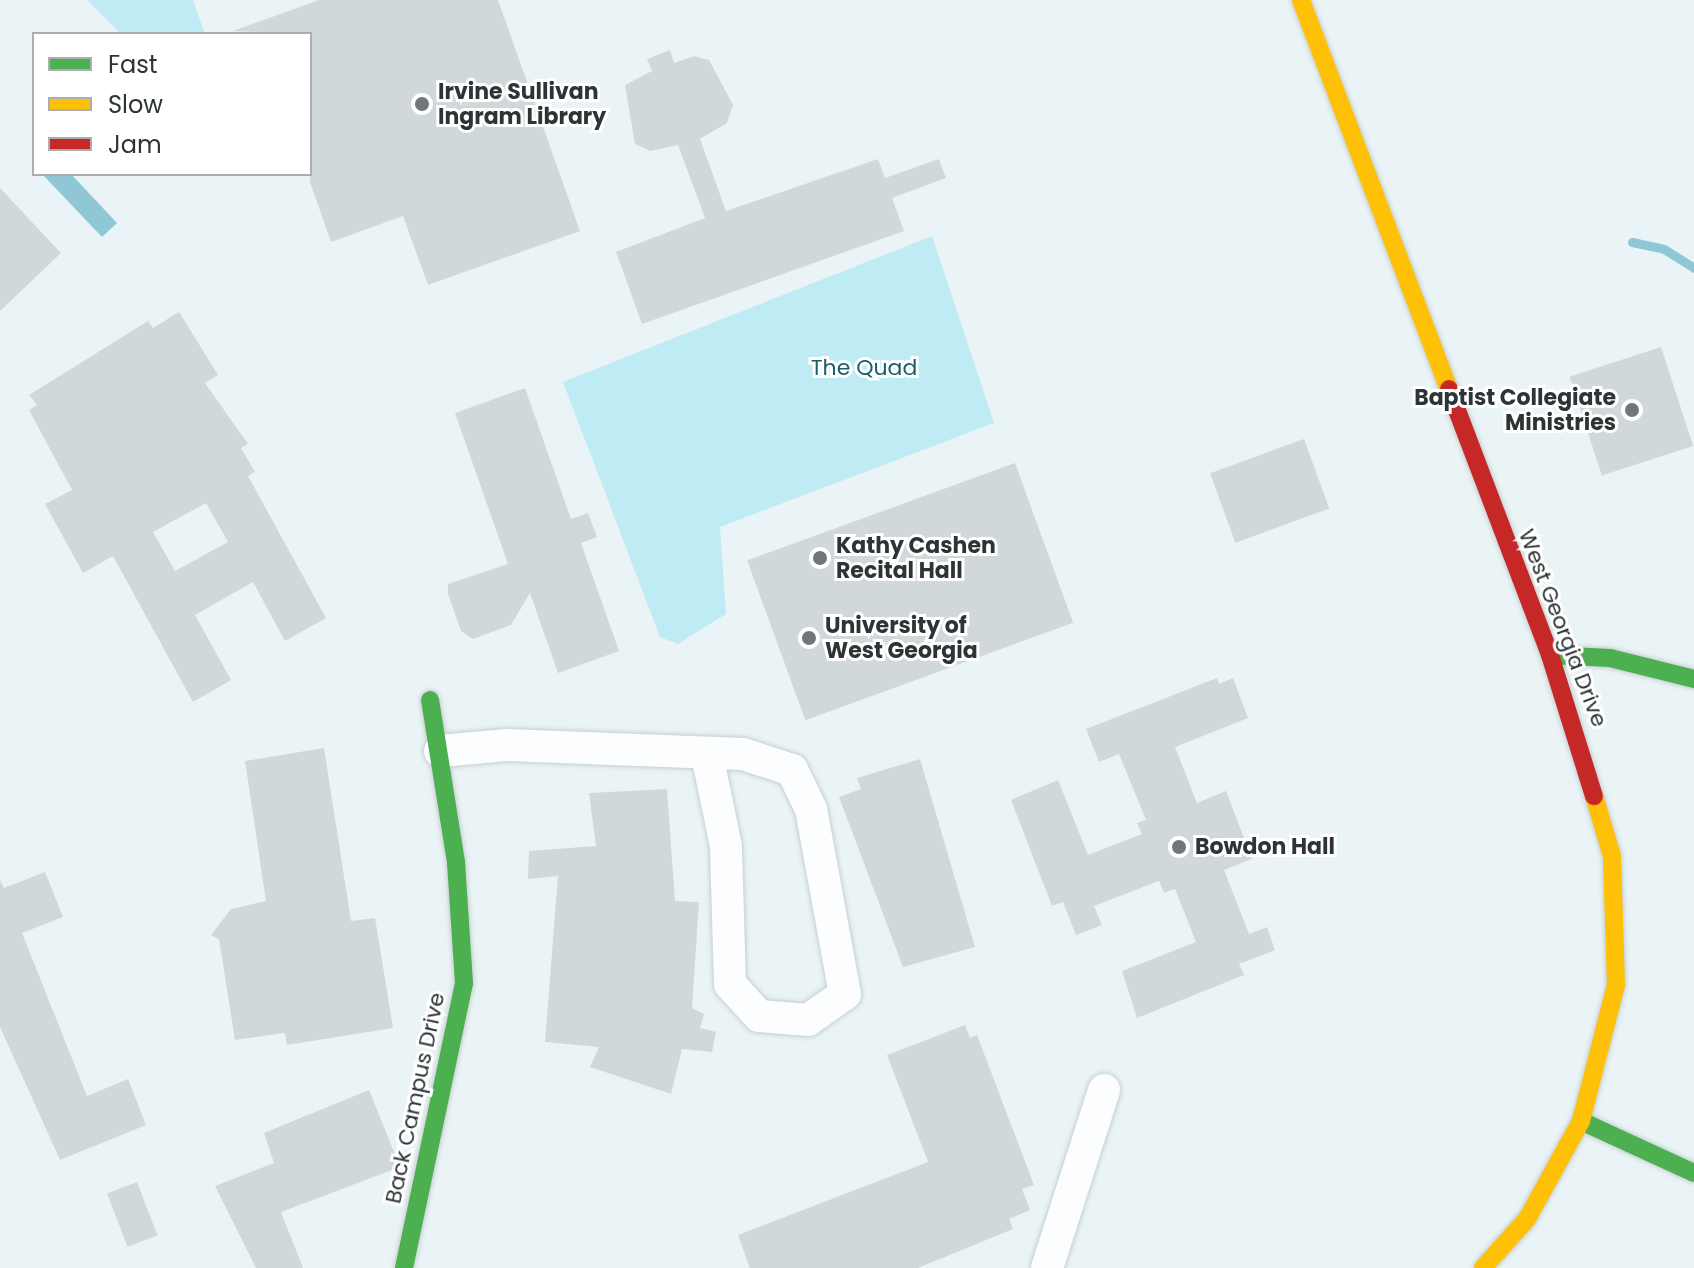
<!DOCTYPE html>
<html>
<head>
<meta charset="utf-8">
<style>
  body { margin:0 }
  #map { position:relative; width:1694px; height:1268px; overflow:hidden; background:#eaf4f6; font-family:Poppins,sans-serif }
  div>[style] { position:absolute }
  .green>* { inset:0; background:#beebf4 }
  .water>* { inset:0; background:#8fc8d4 }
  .stream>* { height:9px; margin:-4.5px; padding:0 4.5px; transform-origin:4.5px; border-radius:4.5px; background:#8fc8d4 }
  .building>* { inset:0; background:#d0d8da; transform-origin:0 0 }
  .roads { filter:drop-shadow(0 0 2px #c7d0d1) drop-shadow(0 0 2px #c7d0d1) }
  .street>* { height:32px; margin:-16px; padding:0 16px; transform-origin:16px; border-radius:16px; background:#fcfdfe }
  .fast>* { height:18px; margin:-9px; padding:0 9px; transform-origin:9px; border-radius:9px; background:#4caf50 }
  .slow>* { height:18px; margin:-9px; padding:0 9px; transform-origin:9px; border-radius:9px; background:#ffc107 }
  .jam>* { height:18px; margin:-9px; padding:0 9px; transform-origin:9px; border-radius:9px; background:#c62828 }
  .dots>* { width:22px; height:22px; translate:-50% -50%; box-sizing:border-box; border:4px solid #fff; border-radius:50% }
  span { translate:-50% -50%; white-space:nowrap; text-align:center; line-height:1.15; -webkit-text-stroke:6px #fff; paint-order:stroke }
  .poi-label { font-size:22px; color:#2c3435; font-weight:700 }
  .left { translate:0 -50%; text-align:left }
  .right { translate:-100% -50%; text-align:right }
  .park-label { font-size:22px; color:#1d5d68 }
  .street-label { font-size:22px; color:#2c3435 }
  .legend { position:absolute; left:32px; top:32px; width:280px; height:144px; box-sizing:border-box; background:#fff; border:2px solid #abaeae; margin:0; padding:10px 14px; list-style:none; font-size:24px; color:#2c3435 }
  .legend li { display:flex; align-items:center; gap:16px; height:40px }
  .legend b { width:40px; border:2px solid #abaeae }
</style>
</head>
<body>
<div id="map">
  <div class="green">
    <div style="clip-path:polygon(87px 0,193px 0,205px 34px,121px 34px)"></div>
    <div style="clip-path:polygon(932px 236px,994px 423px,720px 527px,726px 614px,678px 644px,660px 637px,563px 382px)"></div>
  </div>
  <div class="water">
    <div style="clip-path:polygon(42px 174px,71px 174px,117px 223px,102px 237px)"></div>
  </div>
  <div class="stream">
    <div style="left:1632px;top:242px;width:33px;rotate:12deg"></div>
    <div style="left:1664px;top:249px;width:36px;rotate:32deg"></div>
  </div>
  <div class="building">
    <div style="clip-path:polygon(319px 0,498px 0,580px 231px,428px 285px,403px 216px,331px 242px,310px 182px,310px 34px,233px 31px)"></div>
    <div style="clip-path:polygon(670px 50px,674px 63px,694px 56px,709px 60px,733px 105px,727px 123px,700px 139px,726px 211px,878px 159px,885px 178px,939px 159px,946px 178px,892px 198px,904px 231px,642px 324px,616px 252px,705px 218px,678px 145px,650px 151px,635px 144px,625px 85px,652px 71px,647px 59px)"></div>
    <div style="clip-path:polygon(0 188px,61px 253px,0 311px)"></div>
    <div style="clip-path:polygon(evenodd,179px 312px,218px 375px,205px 383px,248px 444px,241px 448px,255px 472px,248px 476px,326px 618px,285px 641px,253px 582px,195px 615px,231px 680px,193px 702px,113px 556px,83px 573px,45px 504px,72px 490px,29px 410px,37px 405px,29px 395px,148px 321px,153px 328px,179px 312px,206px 503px,228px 542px,175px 571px,153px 532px,206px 503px)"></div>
    <div style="left:1661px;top:347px;width:104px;height:96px;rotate:72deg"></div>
    <div style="clip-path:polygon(525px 388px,571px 519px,588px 513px,597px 537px,581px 543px,619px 651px,558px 673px,530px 593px,511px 625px,473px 639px,461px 631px,448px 594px,448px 584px,508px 564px,455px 413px)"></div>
    <div style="left:1304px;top:439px;width:74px;height:100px;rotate:70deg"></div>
    <div style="left:1015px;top:463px;width:170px;height:285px;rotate:70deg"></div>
    <div style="clip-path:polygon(1217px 678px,1219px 684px,1233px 678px,1248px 718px,1175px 747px,1197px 803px,1226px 791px,1252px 859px,1224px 870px,1249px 934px,1267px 927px,1275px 950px,1239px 964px,1244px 975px,1137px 1018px,1122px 971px,1196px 942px,1175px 889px,1164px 893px,1159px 881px,1094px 906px,1102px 925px,1076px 935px,1063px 902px,1052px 906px,1011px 800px,1058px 780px,1088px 855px,1142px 834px,1137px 823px,1146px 820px,1119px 754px,1099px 762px,1086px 729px)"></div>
    <div style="clip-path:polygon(324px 748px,351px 921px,375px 918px,393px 1028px,287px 1045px,285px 1033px,235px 1040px,219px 939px,211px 935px,231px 909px,266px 901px,245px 761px)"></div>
    <div style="clip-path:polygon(920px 759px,975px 947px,903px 967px,839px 797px,861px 789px,857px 778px)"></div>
    <div style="clip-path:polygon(667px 789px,675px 901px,699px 902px,692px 1008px,704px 1014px,700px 1028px,716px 1032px,712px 1052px,682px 1049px,671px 1094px,590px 1067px,599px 1047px,545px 1042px,558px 876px,528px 879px,529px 851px,596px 846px,589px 793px)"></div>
    <div style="clip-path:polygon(45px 872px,63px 917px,22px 933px,87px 1096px,128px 1079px,146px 1125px,60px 1160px,0 1027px,0 880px,4px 888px)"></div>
    <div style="clip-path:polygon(965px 1025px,970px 1038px,977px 1035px,1034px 1185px,1022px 1189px,1030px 1210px,1009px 1219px,1013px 1229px,918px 1268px,750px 1268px,738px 1235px,928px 1162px,887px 1055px)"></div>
    <div style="clip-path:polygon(369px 1090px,400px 1167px,281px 1212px,303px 1268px,256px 1268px,215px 1186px,274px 1163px,264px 1133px)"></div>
    <div style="left:137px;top:1182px;width:57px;height:32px;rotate:69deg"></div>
  </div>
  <div class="roads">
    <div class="street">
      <div style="left:440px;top:751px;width:67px;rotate:-5.1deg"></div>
      <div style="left:507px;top:745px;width:236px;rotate:2.2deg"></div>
      <div style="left:743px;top:754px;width:52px;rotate:18.1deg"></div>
      <div style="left:792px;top:770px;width:43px;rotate:64deg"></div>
      <div style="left:811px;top:809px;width:188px;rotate:79.6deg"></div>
      <div style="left:845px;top:994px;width:45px;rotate:144.9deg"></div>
      <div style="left:808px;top:1020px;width:49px;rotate:-175.3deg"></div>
      <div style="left:759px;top:1016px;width:43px;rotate:-132.2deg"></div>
      <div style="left:730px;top:984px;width:138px;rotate:-91.7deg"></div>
      <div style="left:726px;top:846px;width:93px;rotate:-101.8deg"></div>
      <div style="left:1047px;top:1268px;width:187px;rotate:-72.2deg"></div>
    </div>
    <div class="fast">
      <div style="left:1550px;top:655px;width:60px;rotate:2.9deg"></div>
      <div style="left:1610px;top:658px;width:87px;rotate:14deg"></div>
      <div style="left:1581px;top:1121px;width:124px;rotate:24.7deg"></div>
      <div style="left:404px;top:1268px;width:291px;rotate:-78.1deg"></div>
      <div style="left:464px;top:983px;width:121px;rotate:-93.8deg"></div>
      <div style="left:456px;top:862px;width:164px;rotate:-99.1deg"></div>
    </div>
    <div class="slow">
      <div style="left:1301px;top:0;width:416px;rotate:69.2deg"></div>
      <div style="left:1483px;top:1268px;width:66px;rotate:-48.1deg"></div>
      <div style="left:1527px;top:1219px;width:112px;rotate:-61.1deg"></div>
      <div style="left:1581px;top:1121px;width:140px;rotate:-75.6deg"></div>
      <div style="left:1616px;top:985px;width:129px;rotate:-91.8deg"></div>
      <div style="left:1612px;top:856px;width:63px;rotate:-106.7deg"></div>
    </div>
    <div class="jam">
      <div style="left:1449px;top:389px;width:285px;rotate:69.2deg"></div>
      <div style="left:1550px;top:655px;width:148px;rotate:72.7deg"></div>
    </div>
  </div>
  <div class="dots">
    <div style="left:422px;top:104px;background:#6e7779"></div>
    <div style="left:1632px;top:410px;background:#6e7779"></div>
    <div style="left:820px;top:558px;background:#6e7779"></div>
    <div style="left:809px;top:638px;background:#6e7779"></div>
    <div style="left:1179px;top:847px;background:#6e7779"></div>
  </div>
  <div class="poi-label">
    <span class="left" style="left:438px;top:104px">Irvine Sullivan<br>Ingram Library</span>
    <span class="right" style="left:1616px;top:410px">Baptist Collegiate<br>Ministries</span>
    <span class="left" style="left:836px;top:558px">Kathy Cashen<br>Recital Hall</span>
    <span class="left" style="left:825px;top:638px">University of<br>West Georgia</span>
    <span class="left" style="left:1195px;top:847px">Bowdon Hall</span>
  </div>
  <div class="park-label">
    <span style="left:864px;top:368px">The Quad</span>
  </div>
  <div class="street-label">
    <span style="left:1563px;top:628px;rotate:69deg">West Georgia Drive</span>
    <span style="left:415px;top:1098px;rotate:-78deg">Back Campus Drive</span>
  </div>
  <ul class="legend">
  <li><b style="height:10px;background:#4caf50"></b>Fast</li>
  <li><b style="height:10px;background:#ffc107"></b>Slow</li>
  <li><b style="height:10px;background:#c62828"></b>Jam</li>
  </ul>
</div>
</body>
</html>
